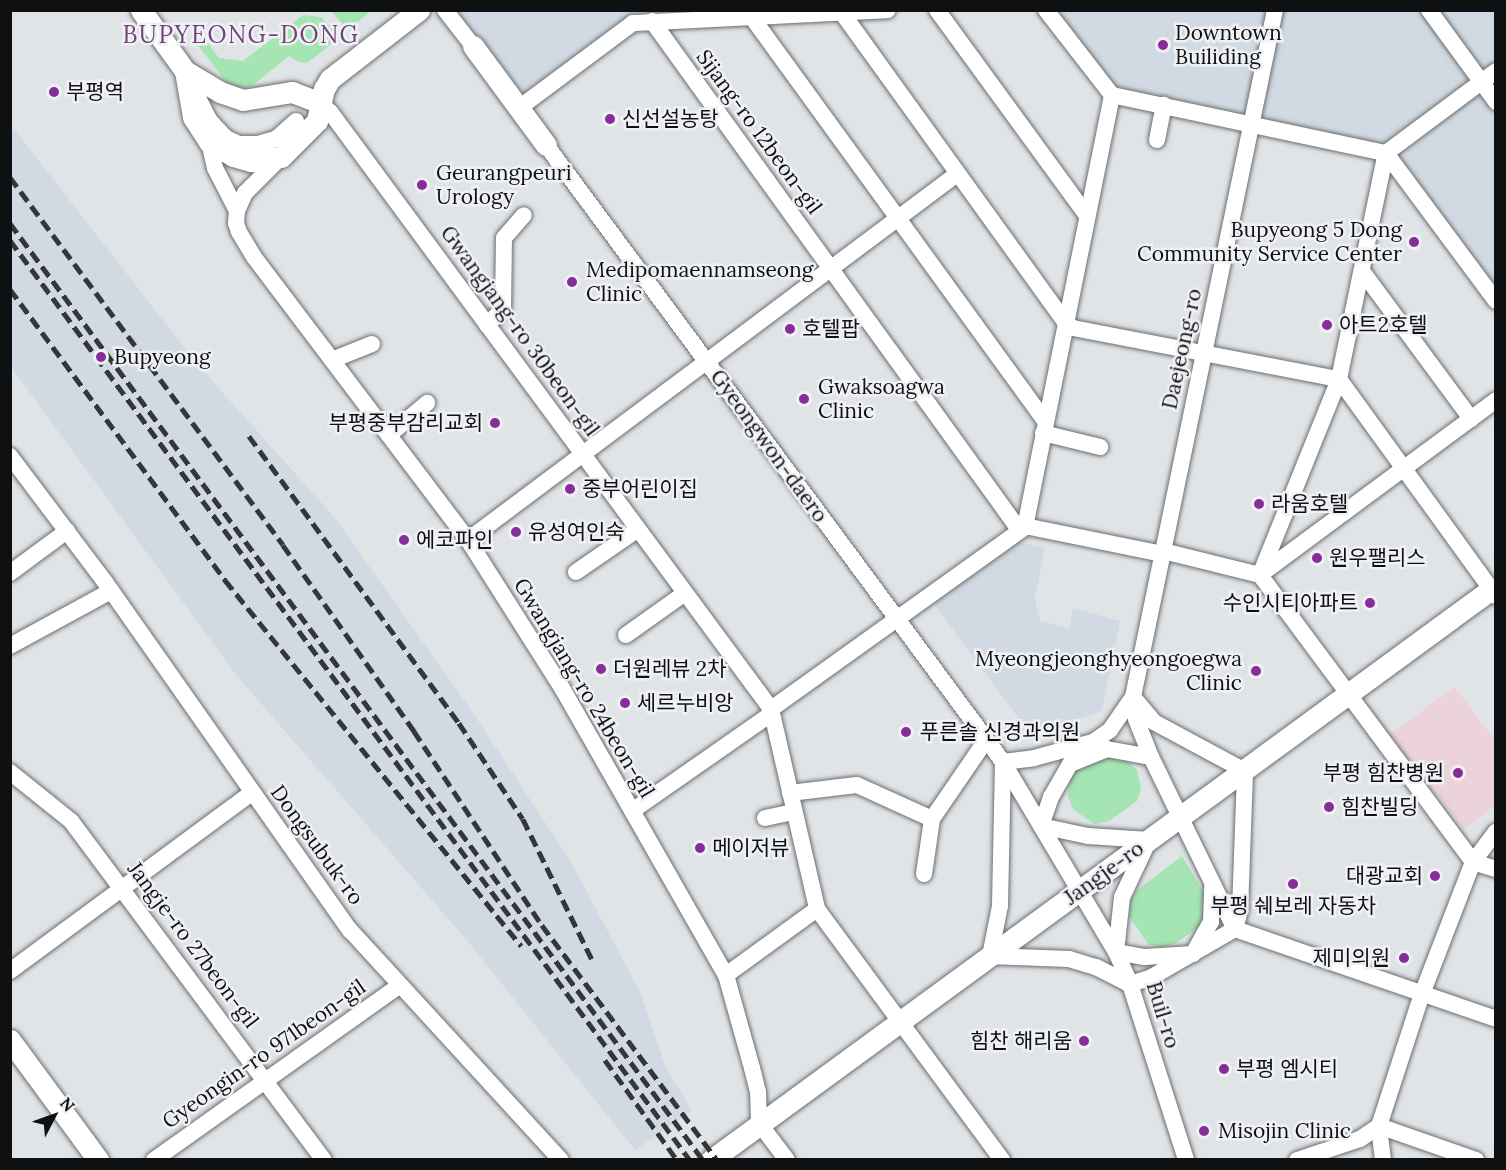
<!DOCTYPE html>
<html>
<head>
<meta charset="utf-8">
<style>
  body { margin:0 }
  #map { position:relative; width:1506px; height:1170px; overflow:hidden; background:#e1e4e7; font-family:Lora,"Noto Sans KR",serif }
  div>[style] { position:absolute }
  .built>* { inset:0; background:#d1dae2 }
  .medical>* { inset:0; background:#ebd2db }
  .green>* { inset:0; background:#a5e5b3 }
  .roads { filter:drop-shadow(0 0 2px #6c6e70) drop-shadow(0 0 2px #6c6e70) }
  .minor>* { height:16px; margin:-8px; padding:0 8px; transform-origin:8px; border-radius:8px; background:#fff }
  .major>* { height:21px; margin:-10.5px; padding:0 10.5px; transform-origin:10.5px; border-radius:10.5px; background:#fff }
  .rail>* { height:4.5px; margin-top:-2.25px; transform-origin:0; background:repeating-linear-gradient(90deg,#343637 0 12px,transparent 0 18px) }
  .dots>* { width:16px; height:16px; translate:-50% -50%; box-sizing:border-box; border:3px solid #eff1f4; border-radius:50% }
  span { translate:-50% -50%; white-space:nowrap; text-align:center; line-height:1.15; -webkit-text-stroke:5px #eff1f4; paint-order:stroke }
  .poi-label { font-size:21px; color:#0f1011 }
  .left { translate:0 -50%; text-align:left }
  .right { translate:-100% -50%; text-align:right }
  .street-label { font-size:21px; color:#0f1011 }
  .quarter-label { font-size:24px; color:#704379; letter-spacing:1.5px }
  .frame { position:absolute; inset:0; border:12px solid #0f1011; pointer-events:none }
  .north { position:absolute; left:24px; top:1086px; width:60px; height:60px; -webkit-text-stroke:4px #eff1f4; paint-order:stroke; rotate:49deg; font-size:16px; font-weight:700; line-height:24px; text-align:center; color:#0f1011 }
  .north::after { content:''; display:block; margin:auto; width:21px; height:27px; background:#0f1011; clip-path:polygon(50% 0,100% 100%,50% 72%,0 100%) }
</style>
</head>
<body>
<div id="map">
  <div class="built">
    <div style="clip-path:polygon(460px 11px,893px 11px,633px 23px,519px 108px,473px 46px)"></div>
    <div style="clip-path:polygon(1046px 11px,1495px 11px,1495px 301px,1386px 153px,1112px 95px)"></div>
    <div style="clip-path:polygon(11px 125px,197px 364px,335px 518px,471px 710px,570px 860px,641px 994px,666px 1068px,692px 1111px,635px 1150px,465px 938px,237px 676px,11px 367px)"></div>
    <div style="clip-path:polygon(1019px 542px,1045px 548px,1035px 598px,1040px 621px,1069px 628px,1073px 608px,1120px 621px,1102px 711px,1031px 735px,934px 604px)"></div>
  </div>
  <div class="medical">
    <div style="clip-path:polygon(1455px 687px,1495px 741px,1495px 805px,1464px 829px,1390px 734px)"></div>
  </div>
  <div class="green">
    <div style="clip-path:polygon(331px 11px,371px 11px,351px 28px,346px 28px)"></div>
    <div style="clip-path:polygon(303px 15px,321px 17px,332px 29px,332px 42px,328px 47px,307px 63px,299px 62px,289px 56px,251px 87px,240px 89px,229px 86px,191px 36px,197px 28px,219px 58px,243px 61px)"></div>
    <div style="clip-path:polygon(1114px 756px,1127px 761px,1137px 770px,1141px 789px,1137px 801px,1109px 821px,1094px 824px,1074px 810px,1068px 797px,1069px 776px,1082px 764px)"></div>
    <div style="clip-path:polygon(1182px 856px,1207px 898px,1206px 918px,1199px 927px,1176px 943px,1162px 948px,1148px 944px,1130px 918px,1130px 903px,1136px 891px)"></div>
  </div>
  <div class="roads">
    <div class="minor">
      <div style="left:445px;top:10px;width:46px;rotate:52.1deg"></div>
      <div style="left:840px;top:10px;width:385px;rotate:54.2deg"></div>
      <div style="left:1065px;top:322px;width:10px;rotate:37deg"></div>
      <div style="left:1073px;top:328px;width:271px;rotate:10.9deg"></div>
      <div style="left:1339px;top:379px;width:268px;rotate:54.1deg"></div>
      <div style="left:937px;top:10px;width:255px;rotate:53.9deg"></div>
      <div style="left:1046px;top:10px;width:108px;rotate:52.2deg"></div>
      <div style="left:1112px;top:95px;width:280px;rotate:12deg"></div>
      <div style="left:1386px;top:153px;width:184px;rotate:53.4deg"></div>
      <div style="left:1275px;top:10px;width:702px;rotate:101.68deg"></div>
      <div style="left:1133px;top:697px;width:22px;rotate:82deg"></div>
      <div style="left:1136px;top:719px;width:41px;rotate:68.5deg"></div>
      <div style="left:1151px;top:757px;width:191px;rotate:64deg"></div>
      <div style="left:1235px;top:929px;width:276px;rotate:19deg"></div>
      <div style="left:1429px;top:10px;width:114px;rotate:53.9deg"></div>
      <div style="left:751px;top:16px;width:500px;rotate:54.02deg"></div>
      <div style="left:652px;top:21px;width:620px;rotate:54.18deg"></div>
      <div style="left:1015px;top:524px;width:150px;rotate:11.5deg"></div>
      <div style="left:193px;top:88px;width:37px;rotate:63deg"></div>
      <div style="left:210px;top:121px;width:23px;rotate:47deg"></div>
      <div style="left:226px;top:138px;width:14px;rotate:25deg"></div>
      <div style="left:239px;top:144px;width:19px"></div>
      <div style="left:258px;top:144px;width:19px;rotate:-16deg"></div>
      <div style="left:276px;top:139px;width:27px;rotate:-42deg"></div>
      <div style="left:320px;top:103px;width:15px;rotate:42deg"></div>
      <div style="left:331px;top:113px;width:741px;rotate:53.56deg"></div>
      <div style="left:771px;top:709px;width:205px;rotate:77deg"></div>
      <div style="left:817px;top:909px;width:312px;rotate:53.6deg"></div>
      <div style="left:519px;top:108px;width:142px;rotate:-36.7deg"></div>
      <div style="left:633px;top:23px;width:255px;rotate:-2.9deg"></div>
      <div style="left:1157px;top:140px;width:36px;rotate:-79deg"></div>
      <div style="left:209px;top:142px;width:27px;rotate:77deg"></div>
      <div style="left:215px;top:168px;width:48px;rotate:62.9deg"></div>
      <div style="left:546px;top:145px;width:768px;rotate:53.47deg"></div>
      <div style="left:1003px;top:762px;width:221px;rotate:59.3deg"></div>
      <div style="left:1116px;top:952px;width:35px;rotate:66deg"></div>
      <div style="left:1130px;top:984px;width:185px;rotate:72.3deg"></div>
      <div style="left:281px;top:157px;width:51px;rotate:135deg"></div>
      <div style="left:245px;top:193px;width:20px;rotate:114deg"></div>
      <div style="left:237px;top:211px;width:12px;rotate:95deg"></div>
      <div style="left:236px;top:223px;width:9px;rotate:72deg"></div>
      <div style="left:239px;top:232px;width:29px;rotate:59deg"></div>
      <div style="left:254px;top:257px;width:355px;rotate:52.9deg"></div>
      <div style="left:468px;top:540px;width:175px;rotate:57.6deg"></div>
      <div style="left:562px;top:688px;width:331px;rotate:60.3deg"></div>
      <div style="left:726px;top:975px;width:97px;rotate:74.4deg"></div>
      <div style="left:752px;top:1068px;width:25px;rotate:76deg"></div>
      <div style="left:758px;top:1092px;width:31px;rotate:88deg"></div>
      <div style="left:759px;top:1123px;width:46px;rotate:52.9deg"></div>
      <div style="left:1362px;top:271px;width:184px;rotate:53.6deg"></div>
      <div style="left:487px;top:325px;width:23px;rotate:-45deg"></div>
      <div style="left:503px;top:309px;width:71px;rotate:-89.2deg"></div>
      <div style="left:504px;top:238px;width:30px;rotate:-49deg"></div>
      <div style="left:332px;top:360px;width:43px;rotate:-21.8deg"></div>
      <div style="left:1043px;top:433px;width:59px;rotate:13.8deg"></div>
      <div style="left:389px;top:435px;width:50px;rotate:-40.1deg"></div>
      <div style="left:10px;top:456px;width:158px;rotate:53deg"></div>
      <div style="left:105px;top:582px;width:426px;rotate:54.9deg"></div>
      <div style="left:350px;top:930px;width:312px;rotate:47.5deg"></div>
      <div style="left:468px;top:540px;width:611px;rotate:-36.81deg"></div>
      <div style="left:1163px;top:551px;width:100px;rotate:13.9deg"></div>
      <div style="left:1260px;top:575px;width:357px;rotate:53.4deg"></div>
      <div style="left:1473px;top:862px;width:24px;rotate:17deg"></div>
      <div style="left:576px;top:572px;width:75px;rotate:-34.7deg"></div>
      <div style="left:10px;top:573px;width:71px;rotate:-36.4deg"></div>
      <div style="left:1261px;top:574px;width:292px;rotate:-36.5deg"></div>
      <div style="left:1260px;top:575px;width:211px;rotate:-68deg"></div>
      <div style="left:1339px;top:379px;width:231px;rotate:-78.3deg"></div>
      <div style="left:1386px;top:153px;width:137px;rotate:-36.7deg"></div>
      <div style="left:626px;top:635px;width:72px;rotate:-35.4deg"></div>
      <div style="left:10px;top:646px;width:115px;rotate:-28.6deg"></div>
      <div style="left:1003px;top:762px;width:144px;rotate:91.2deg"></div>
      <div style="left:1000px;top:906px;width:51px;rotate:101.3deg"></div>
      <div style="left:990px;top:956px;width:79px;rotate:2.2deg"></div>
      <div style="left:1069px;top:959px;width:28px;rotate:17deg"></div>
      <div style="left:1096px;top:967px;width:38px;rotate:27deg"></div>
      <div style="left:1130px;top:984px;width:21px;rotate:-17deg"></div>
      <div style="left:1150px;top:978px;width:98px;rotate:-30deg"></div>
      <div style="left:1235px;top:929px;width:20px;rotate:-75deg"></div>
      <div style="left:1240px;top:910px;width:139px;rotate:-87.9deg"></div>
      <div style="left:1245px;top:771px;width:103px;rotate:-151.7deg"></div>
      <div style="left:1154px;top:722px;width:31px;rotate:-130deg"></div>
      <div style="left:1003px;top:762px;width:31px;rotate:-7deg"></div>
      <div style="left:1034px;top:758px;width:61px;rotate:-15.2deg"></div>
      <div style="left:1093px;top:742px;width:21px;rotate:-35deg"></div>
      <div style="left:1110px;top:730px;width:40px;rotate:-55.1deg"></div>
      <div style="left:10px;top:772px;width:78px;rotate:38.8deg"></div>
      <div style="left:71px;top:821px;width:423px;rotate:53.3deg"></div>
      <div style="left:790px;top:793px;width:67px;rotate:-6.8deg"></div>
      <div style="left:857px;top:785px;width:82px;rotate:24.4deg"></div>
      <div style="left:632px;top:811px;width:166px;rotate:-34.9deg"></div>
      <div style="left:768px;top:716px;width:8px;rotate:-67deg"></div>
      <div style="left:771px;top:709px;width:312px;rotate:-35.6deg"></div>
      <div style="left:1025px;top:527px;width:441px;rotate:-78.6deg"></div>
      <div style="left:765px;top:818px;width:30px;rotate:-12deg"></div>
      <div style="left:1041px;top:826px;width:48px;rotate:12deg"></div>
      <div style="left:1088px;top:836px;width:61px;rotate:3.8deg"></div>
      <div style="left:1149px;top:840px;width:63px;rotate:115.3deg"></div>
      <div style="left:1122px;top:897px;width:55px;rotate:96.2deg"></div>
      <div style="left:1041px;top:826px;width:31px;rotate:-71deg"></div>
      <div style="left:1051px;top:797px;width:38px;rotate:-60deg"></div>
      <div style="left:1070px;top:764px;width:40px;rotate:-22deg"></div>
      <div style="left:1107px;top:749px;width:45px;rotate:10.3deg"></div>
      <div style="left:924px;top:874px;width:56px;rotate:-81.7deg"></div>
      <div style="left:932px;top:819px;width:96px;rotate:-55.6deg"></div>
      <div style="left:1116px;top:952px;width:29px;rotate:10deg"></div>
      <div style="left:1145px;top:957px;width:48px;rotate:-3.6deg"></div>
      <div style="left:1193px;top:954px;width:37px;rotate:-61deg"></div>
      <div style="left:1211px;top:922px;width:35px;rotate:-88deg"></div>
      <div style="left:10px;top:971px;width:300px;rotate:-36.4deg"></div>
      <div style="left:726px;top:975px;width:112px;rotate:-36deg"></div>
      <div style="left:154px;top:1160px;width:302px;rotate:-35.4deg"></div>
      <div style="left:1297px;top:1160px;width:66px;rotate:-18.4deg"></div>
      <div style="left:1360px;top:1139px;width:23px;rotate:-34deg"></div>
      <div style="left:1379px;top:1126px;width:103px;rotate:19.3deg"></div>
      <div style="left:1383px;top:1160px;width:34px;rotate:-97deg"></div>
      <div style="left:1379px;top:1126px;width:139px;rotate:-72deg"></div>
      <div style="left:1422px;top:994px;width:142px;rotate:-68.9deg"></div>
      <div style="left:1473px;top:862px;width:38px;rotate:-53deg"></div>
    </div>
    <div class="major">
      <div style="left:141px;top:10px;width:75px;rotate:54.2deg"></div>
      <div style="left:185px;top:71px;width:41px;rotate:31deg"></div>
      <div style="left:220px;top:92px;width:24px;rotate:19deg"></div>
      <div style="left:243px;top:100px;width:50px;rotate:-9.3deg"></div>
      <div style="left:292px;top:92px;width:30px;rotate:21deg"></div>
      <div style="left:473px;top:46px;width:123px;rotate:53.6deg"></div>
      <div style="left:185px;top:71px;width:47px;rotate:80.1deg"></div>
      <div style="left:193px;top:117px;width:30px;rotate:57deg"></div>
      <div style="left:209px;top:142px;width:28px;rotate:30deg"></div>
      <div style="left:233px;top:156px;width:19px;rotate:16deg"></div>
      <div style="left:251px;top:161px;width:30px;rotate:-8deg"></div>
      <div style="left:281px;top:157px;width:51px;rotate:-45deg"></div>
      <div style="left:317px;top:121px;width:33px;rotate:-78deg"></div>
      <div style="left:324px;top:89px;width:12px;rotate:-59deg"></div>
      <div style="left:330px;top:79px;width:113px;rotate:-37.8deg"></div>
      <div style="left:10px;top:1040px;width:149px;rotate:53.7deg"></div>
      <div style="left:711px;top:1160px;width:965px;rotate:-36.19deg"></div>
    </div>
  </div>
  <div class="rail">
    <div style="left:10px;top:177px;width:458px;rotate:53.4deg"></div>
    <div style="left:283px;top:545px;width:228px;rotate:54.8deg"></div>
    <div style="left:414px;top:731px;width:232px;rotate:56.6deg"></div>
    <div style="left:542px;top:925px;width:293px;rotate:53.3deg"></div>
    <div style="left:10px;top:223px;width:1165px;rotate:53.51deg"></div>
    <div style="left:10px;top:240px;width:1144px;rotate:53.53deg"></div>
    <div style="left:10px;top:289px;width:362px;rotate:53.5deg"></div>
    <div style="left:225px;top:580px;width:471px;rotate:51deg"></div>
    <div style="left:249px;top:436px;width:356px;rotate:53.8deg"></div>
    <div style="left:459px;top:723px;width:115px;rotate:56.3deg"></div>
    <div style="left:523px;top:819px;width:156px;rotate:63.8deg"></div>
    <div style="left:605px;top:1060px;width:123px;rotate:54.2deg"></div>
  </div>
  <div class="dots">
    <div style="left:1163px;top:45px;background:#872d99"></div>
    <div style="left:54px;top:92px;background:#872d99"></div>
    <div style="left:610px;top:119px;background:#872d99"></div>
    <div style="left:422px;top:185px;background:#872d99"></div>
    <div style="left:1414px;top:242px;background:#872d99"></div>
    <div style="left:572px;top:282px;background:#872d99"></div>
    <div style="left:1327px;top:325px;background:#872d99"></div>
    <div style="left:790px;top:329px;background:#872d99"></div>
    <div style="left:101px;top:357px;background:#872d99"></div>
    <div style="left:804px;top:399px;background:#872d99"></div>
    <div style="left:495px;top:423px;background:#872d99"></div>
    <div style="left:570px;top:489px;background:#872d99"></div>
    <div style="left:1259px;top:504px;background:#872d99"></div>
    <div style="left:516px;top:532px;background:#872d99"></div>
    <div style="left:404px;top:540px;background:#872d99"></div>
    <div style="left:1317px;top:558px;background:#872d99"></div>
    <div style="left:1370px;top:603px;background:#872d99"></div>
    <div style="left:601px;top:669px;background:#872d99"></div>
    <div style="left:1256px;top:671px;background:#872d99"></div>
    <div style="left:625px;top:703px;background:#872d99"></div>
    <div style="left:906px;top:732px;background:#872d99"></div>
    <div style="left:1458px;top:773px;background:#872d99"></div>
    <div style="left:1329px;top:807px;background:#872d99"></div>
    <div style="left:700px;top:848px;background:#872d99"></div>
    <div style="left:1435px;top:876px;background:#872d99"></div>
    <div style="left:1293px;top:884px;background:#872d99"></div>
    <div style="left:1404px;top:958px;background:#872d99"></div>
    <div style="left:1084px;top:1041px;background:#872d99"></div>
    <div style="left:1224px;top:1069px;background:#872d99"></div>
    <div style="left:1204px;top:1131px;background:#872d99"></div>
  </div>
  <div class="poi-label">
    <span class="left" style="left:1175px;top:45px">Downtown<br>Builiding</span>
    <span class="left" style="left:66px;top:92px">부평역</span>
    <span class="left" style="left:622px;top:119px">신선설농탕</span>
    <span class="left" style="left:436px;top:185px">Geurangpeuri<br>Urology</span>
    <span class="right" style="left:1402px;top:242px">Bupyeong 5 Dong<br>Community Service Center</span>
    <span class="left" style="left:586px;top:282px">Medipomaennamseong<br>Clinic</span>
    <span class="left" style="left:1339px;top:325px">아트2호텔</span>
    <span class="left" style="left:802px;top:329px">호텔팝</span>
    <span class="left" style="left:114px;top:357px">Bupyeong</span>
    <span class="left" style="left:818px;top:399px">Gwaksoagwa<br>Clinic</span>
    <span class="right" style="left:483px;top:423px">부평중부감리교회</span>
    <span class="left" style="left:582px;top:489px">중부어린이집</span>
    <span class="left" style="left:1271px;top:504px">라움호텔</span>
    <span class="left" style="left:528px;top:532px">유성여인숙</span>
    <span class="left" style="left:416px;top:540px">에코파인</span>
    <span class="left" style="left:1329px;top:558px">원우팰리스</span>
    <span class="right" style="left:1358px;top:603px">수인시티아파트</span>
    <span class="right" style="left:1242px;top:671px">Myeongjeonghyeongoegwa<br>Clinic</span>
    <span class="left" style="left:613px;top:669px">더원레뷰 2차</span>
    <span class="left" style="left:637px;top:703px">세르누비앙</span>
    <span class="left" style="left:920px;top:732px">푸른솔 신경과의원</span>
    <span class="right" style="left:1444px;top:773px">부평 힘찬병원</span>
    <span class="left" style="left:1341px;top:807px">힘찬빌딩</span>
    <span class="left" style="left:712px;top:848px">메이저뷰</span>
    <span class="right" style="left:1423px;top:876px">대광교회</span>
    <span style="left:1293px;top:906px">부평 쉐보레 자동차</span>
    <span class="right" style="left:1390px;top:958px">제미의원</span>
    <span class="right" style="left:1072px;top:1041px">힘찬 해리움</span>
    <span class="left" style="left:1236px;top:1069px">부평 엠시티</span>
    <span class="left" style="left:1218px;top:1131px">Misojin Clinic</span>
  </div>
  <div class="street-label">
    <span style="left:759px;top:132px;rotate:54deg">Sijang-ro 12beon-gil</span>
    <span style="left:520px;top:331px;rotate:54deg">Gwangjang-ro 30beon-gil</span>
    <span style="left:1182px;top:349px;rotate:-78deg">Daejeong-ro</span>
    <span style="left:769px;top:446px;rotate:54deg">Gyeongwon-daero</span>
    <span style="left:584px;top:688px;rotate:59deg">Gwangjang-ro 24beon-gil</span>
    <span style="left:317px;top:845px;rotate:54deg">Dongsubuk-ro</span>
    <span style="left:1104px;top:873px;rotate:-36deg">Jangje-ro</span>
    <span style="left:193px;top:945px;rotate:53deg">Jangje-ro 27beon-gil</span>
    <span style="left:1163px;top:1015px;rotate:73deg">Buil-ro</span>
    <span style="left:264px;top:1054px;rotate:-35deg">Gyeongin-ro 971beon-gil</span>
  </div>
  <div class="quarter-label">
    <span style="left:241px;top:35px">BUPYEONG-DONG</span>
  </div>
  <div class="frame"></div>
  <div class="north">N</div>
</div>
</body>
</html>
